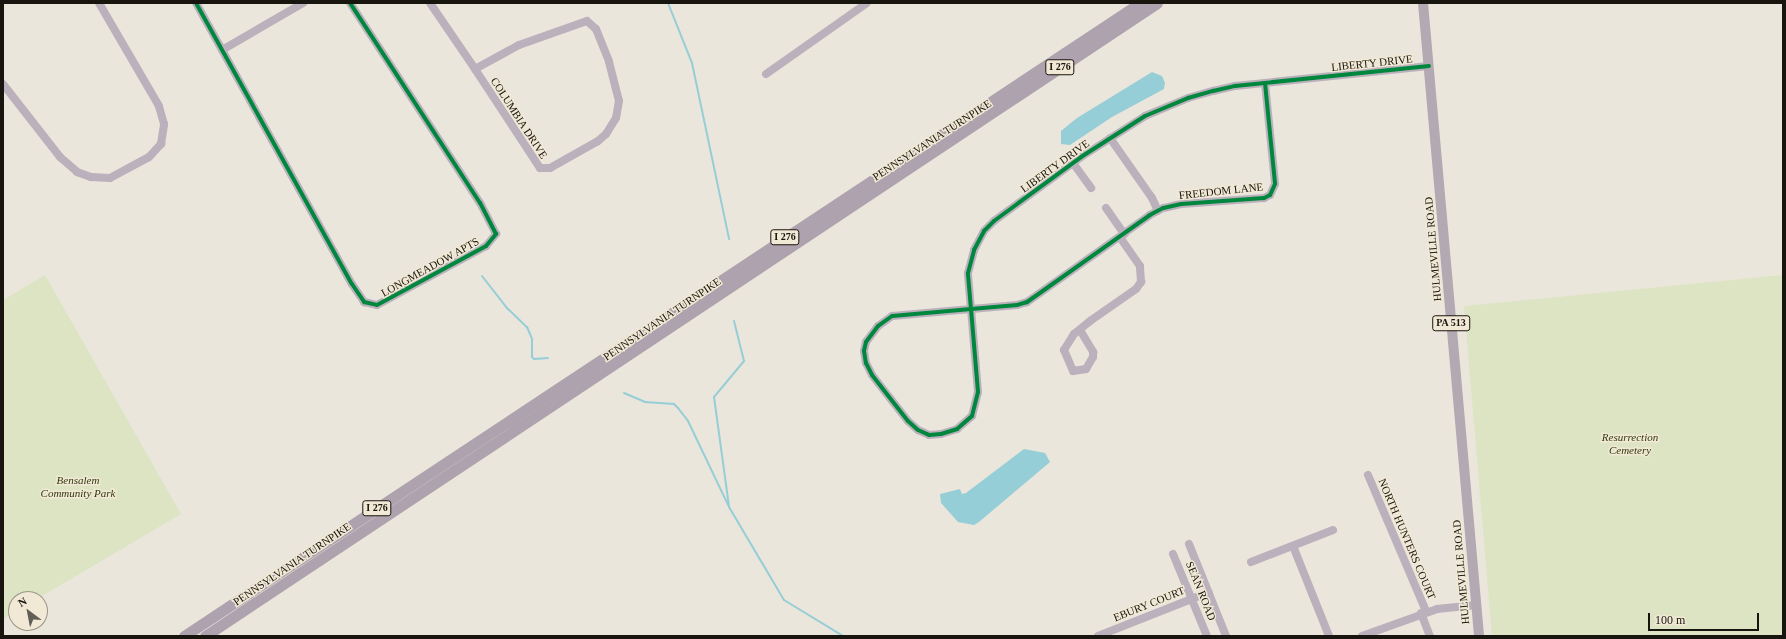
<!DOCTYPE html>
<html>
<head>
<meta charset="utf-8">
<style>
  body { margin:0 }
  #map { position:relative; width:1786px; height:639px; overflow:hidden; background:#ebe6db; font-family:"Times New Roman",serif }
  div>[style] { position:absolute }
  .green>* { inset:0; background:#dde4c3 }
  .water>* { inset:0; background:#95ced7 }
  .stream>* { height:2px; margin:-1px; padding:0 1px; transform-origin:1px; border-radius:1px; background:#95ced7 }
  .minor>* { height:8px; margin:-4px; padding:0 4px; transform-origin:4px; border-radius:4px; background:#bab1bc }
  .major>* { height:10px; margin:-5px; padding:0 5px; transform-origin:5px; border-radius:5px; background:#b3a9b3 }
  .highway>* { height:11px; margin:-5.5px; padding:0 5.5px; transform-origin:5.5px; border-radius:5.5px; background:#ada2ad }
  .cycleway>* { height:4px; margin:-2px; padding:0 2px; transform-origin:2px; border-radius:2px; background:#00873e }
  span { translate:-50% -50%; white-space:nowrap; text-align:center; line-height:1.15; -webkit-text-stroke:3px #f1e8d5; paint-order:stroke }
  .shield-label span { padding:1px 3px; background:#f1e8d5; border:1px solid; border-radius:3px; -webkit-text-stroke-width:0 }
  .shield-label { font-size:10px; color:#18150e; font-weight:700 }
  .street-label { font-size:11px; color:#18150e }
  .park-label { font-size:11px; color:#2e3a0b; font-style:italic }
  .frame { position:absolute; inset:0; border:4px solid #18150e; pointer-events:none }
  .north { position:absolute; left:8px; top:591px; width:40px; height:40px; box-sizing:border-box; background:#f1e8d5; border:1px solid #9a9485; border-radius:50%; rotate:328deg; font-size:11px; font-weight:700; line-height:16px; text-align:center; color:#18150e }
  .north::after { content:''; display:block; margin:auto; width:14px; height:18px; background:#625e56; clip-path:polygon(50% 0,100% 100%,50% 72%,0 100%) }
  .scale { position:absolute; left:1648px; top:613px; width:111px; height:18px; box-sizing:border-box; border:2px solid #18150e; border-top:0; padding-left:5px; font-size:12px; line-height:14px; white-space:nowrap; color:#18150e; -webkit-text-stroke:3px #f1e8d5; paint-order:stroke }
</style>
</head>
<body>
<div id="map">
  <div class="green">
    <div style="clip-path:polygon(45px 275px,181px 514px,37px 599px,16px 599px,16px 611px,3px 619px,3px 300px)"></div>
    <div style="clip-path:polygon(1783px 275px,1783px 636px,1492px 636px,1464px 306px)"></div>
  </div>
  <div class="water">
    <div style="clip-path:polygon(1152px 72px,1162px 76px,1165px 83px,1164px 89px,1112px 117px,1070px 145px,1061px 144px,1061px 131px,1077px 118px)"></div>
    <div style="clip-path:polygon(1024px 449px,1045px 453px,1050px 462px,979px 522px,974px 525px,958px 522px,941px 503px,940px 494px,960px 489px,962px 494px,966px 493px)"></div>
  </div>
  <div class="stream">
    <div style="left:668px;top:3px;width:65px;rotate:68.2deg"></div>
    <div style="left:692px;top:63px;width:180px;rotate:78.1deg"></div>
    <div style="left:482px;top:276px;width:41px;rotate:52deg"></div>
    <div style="left:507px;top:308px;width:28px;rotate:44deg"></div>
    <div style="left:527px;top:327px;width:13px;rotate:67deg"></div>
    <div style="left:532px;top:339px;width:18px;rotate:90deg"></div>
    <div style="left:532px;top:357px;width:3px;rotate:45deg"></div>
    <div style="left:534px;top:359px;width:14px;rotate:-4deg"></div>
    <div style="left:734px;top:321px;width:41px;rotate:76deg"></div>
    <div style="left:744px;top:361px;width:47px;rotate:129.8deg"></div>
    <div style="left:714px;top:397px;width:111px;rotate:82.2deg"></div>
    <div style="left:729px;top:507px;width:108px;rotate:59.4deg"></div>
    <div style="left:784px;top:600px;width:69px;rotate:31.4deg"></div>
    <div style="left:624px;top:393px;width:23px;rotate:23deg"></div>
    <div style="left:645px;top:402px;width:29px;rotate:4deg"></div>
    <div style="left:674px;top:404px;width:6px;rotate:45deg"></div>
    <div style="left:678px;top:408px;width:16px;rotate:52deg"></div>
    <div style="left:688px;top:421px;width:93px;rotate:64.5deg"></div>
  </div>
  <div class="minor">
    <div style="left:196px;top:3px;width:321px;rotate:61deg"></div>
    <div style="left:352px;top:284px;width:22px;rotate:56deg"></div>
    <div style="left:364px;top:302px;width:13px;rotate:13deg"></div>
    <div style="left:377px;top:305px;width:124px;rotate:-28.4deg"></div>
    <div style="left:486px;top:246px;width:16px;rotate:-50deg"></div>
    <div style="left:496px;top:234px;width:35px;rotate:-117deg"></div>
    <div style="left:480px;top:203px;width:239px;rotate:-123deg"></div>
    <div style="left:430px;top:3px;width:80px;rotate:55.7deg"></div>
    <div style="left:587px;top:21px;width:12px;rotate:42deg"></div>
    <div style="left:596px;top:29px;width:35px;rotate:68deg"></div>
    <div style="left:609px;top:62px;width:40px;rotate:75.6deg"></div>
    <div style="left:619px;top:101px;width:17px;rotate:100deg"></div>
    <div style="left:616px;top:118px;width:19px;rotate:122deg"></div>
    <div style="left:606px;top:134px;width:11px;rotate:139deg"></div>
    <div style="left:598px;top:141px;width:55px;rotate:150.6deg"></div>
    <div style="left:550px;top:168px;width:10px;rotate:180deg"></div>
    <div style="left:540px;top:168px;width:118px;rotate:-123.3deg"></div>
    <div style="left:475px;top:69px;width:50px;rotate:-28.6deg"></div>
    <div style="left:519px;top:45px;width:72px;rotate:-19.4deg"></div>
    <div style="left:222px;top:50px;width:94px;rotate:-30.1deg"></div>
    <div style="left:766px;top:74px;width:123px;rotate:-35.1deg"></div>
    <div style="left:1265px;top:83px;width:101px;rotate:84.3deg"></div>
    <div style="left:1275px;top:184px;width:12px;rotate:114deg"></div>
    <div style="left:1270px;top:195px;width:7px;rotate:153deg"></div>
    <div style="left:1264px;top:198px;width:83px;rotate:175.9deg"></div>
    <div style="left:1181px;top:204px;width:18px;rotate:167deg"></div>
    <div style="left:1163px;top:208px;width:15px;rotate:152deg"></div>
    <div style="left:1150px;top:215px;width:151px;rotate:144.7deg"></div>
    <div style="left:1027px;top:302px;width:10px;rotate:163deg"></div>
    <div style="left:1017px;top:305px;width:46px;rotate:175deg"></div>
    <div style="left:971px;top:309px;width:79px;rotate:174.9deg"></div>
    <div style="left:892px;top:316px;width:17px;rotate:144deg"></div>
    <div style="left:878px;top:326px;width:20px;rotate:127deg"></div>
    <div style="left:866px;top:342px;width:9px;rotate:103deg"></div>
    <div style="left:864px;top:351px;width:12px;rotate:81deg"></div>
    <div style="left:866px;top:363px;width:13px;rotate:63deg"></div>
    <div style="left:872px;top:375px;width:58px;rotate:52deg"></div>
    <div style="left:908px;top:421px;width:13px;rotate:42deg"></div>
    <div style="left:918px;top:430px;width:12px;rotate:24deg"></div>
    <div style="left:929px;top:435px;width:12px;rotate:-5deg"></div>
    <div style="left:941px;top:434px;width:17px;rotate:-17deg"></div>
    <div style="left:957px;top:429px;width:20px;rotate:-41deg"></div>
    <div style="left:972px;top:416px;width:25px;rotate:-76deg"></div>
    <div style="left:978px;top:392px;width:83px;rotate:-94.8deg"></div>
    <div style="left:971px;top:309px;width:36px;rotate:-95deg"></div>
    <div style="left:968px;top:273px;width:24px;rotate:-75deg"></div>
    <div style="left:974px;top:250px;width:21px;rotate:-62deg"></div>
    <div style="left:984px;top:231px;width:14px;rotate:-45deg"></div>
    <div style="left:994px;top:221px;width:108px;rotate:-36.3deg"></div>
    <div style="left:1081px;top:157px;width:76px;rotate:-32.6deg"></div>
    <div style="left:1145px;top:116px;width:47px;rotate:-22.7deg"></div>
    <div style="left:1188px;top:98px;width:26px;rotate:-16deg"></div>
    <div style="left:1213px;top:91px;width:23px;rotate:-13deg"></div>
    <div style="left:1235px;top:86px;width:195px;rotate:-5.9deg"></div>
    <div style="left:3px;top:84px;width:93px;rotate:52deg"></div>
    <div style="left:60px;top:157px;width:23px;rotate:41deg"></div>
    <div style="left:77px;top:172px;width:15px;rotate:20deg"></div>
    <div style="left:91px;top:177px;width:19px;rotate:3deg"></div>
    <div style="left:110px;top:178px;width:44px;rotate:-28.3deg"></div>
    <div style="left:149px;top:157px;width:18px;rotate:-47deg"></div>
    <div style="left:161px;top:144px;width:20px;rotate:-81deg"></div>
    <div style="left:164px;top:124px;width:19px;rotate:-106deg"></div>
    <div style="left:159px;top:106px;width:119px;rotate:-120.2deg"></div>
    <div style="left:1110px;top:138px;width:73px;rotate:55deg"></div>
    <div style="left:1152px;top:198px;width:14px;rotate:65deg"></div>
    <div style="left:1073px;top:163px;width:31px;rotate:54deg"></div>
    <div style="left:1106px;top:208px;width:32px;rotate:55deg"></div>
    <div style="left:1080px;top:330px;width:26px;rotate:59deg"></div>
    <div style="left:1093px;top:352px;width:5px;rotate:90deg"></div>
    <div style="left:1093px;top:357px;width:14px;rotate:120deg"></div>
    <div style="left:1086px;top:369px;width:13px;rotate:171deg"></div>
    <div style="left:1073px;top:371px;width:23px;rotate:-113deg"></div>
    <div style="left:1064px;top:350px;width:19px;rotate:-58deg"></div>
    <div style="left:1074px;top:334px;width:21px;rotate:-39deg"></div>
    <div style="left:1090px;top:321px;width:56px;rotate:-34.8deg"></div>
    <div style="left:1136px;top:289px;width:9px;rotate:-54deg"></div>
    <div style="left:1141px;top:282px;width:16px;rotate:-94deg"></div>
    <div style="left:1140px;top:266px;width:35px;rotate:-125deg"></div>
    <div style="left:1368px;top:475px;width:148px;rotate:66.9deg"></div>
    <div style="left:1189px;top:544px;width:99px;rotate:68.1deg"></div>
    <div style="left:1293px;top:546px;width:97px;rotate:68.2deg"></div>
    <div style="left:1173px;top:554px;width:89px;rotate:67.5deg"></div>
    <div style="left:1251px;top:562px;width:88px;rotate:-21.3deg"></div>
    <div style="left:1421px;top:613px;width:25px;rotate:69deg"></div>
    <div style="left:1098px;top:636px;width:119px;rotate:-21.6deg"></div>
    <div style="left:1362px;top:636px;width:80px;rotate:-19.8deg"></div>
    <div style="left:1437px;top:609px;width:39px;rotate:-6deg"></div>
  </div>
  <div class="major">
    <div style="left:1423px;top:3px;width:635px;rotate:84.94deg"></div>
  </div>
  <div class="highway">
    <div style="left:184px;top:636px;width:1147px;rotate:-33.51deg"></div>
    <div style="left:205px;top:636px;width:1143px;rotate:-33.62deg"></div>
  </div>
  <div class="cycleway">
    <div style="left:196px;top:3px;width:321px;rotate:61deg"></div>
    <div style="left:352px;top:284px;width:22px;rotate:56deg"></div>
    <div style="left:364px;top:302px;width:13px;rotate:13deg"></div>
    <div style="left:377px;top:305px;width:124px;rotate:-28.4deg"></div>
    <div style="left:486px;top:246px;width:16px;rotate:-50deg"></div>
    <div style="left:496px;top:234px;width:35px;rotate:-117deg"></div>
    <div style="left:480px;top:203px;width:239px;rotate:-123deg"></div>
    <div style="left:1265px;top:83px;width:101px;rotate:84.3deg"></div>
    <div style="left:1275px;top:184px;width:12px;rotate:114deg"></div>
    <div style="left:1270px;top:195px;width:7px;rotate:153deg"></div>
    <div style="left:1264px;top:198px;width:83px;rotate:175.9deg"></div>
    <div style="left:1181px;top:204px;width:18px;rotate:167deg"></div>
    <div style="left:1163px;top:208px;width:15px;rotate:152deg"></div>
    <div style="left:1150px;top:215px;width:151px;rotate:144.7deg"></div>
    <div style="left:1027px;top:302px;width:10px;rotate:163deg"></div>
    <div style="left:1017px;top:305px;width:46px;rotate:175deg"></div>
    <div style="left:971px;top:309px;width:79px;rotate:174.9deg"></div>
    <div style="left:892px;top:316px;width:17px;rotate:144deg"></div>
    <div style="left:878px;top:326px;width:20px;rotate:127deg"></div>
    <div style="left:866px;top:342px;width:9px;rotate:103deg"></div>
    <div style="left:864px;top:351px;width:12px;rotate:81deg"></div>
    <div style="left:866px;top:363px;width:13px;rotate:63deg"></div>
    <div style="left:872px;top:375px;width:58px;rotate:52deg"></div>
    <div style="left:908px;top:421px;width:13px;rotate:42deg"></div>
    <div style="left:918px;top:430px;width:12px;rotate:24deg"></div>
    <div style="left:929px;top:435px;width:12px;rotate:-5deg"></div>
    <div style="left:941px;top:434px;width:17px;rotate:-17deg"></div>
    <div style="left:957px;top:429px;width:20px;rotate:-41deg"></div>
    <div style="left:972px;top:416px;width:25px;rotate:-76deg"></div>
    <div style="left:978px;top:392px;width:83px;rotate:-94.8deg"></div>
    <div style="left:971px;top:309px;width:36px;rotate:-95deg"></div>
    <div style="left:968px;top:273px;width:24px;rotate:-75deg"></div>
    <div style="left:974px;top:250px;width:21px;rotate:-62deg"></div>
    <div style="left:984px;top:231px;width:14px;rotate:-45deg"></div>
    <div style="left:994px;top:221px;width:108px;rotate:-36.3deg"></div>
    <div style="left:1081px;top:157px;width:76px;rotate:-32.6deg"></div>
    <div style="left:1145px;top:116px;width:47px;rotate:-22.7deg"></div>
    <div style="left:1188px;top:98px;width:26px;rotate:-16deg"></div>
    <div style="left:1213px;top:91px;width:23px;rotate:-13deg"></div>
    <div style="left:1235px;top:86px;width:195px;rotate:-5.9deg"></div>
  </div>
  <div class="shield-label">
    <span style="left:1060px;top:67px">I 276</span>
    <span style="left:785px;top:237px">I 276</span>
    <span style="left:1451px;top:323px">PA 513</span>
    <span style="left:377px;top:508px">I 276</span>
  </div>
  <div class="street-label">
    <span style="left:1372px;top:63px;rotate:-6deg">LIBERTY DRIVE</span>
    <span style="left:519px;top:118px;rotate:57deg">COLUMBIA DRIVE</span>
    <span style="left:932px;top:140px;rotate:-33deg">PENNSYLVANIA TURNPIKE</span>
    <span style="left:1055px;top:166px;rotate:-36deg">LIBERTY DRIVE</span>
    <span style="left:1221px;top:191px;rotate:-6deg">FREEDOM LANE</span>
    <span style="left:1433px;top:249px;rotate:-95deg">HULMEVILLE ROAD</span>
    <span style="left:430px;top:267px;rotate:-29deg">LONGMEADOW APTS</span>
    <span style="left:662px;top:319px;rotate:-34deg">PENNSYLVANIA TURNPIKE</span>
    <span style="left:1407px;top:539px;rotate:67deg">NORTH HUNTERS COURT</span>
    <span style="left:292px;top:564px;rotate:-34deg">PENNSYLVANIA TURNPIKE</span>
    <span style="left:1461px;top:572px;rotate:-95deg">HULMEVILLE ROAD</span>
    <span style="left:1201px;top:591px;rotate:68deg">SEAN ROAD</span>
    <span style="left:1149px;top:604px;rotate:-22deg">EBURY COURT</span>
  </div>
  <div class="park-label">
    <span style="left:1630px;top:444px">Resurrection<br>Cemetery</span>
    <span style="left:78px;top:487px">Bensalem<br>Community Park</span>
  </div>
  <div class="frame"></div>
  <div class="north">N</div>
  <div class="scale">100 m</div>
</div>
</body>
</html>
